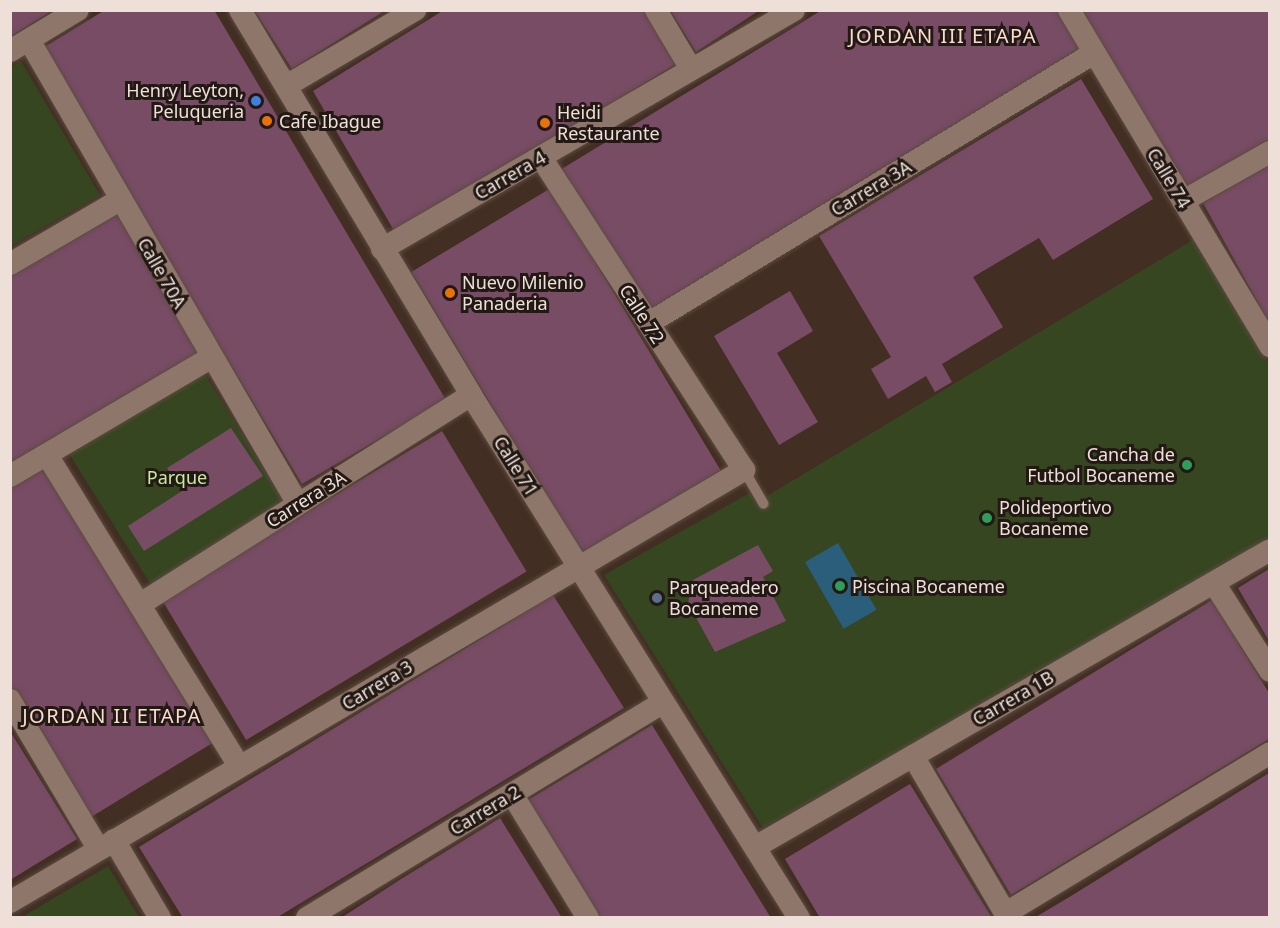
<!DOCTYPE html>
<html>
<head>
<meta charset="utf-8">
<style>
  body { margin:0 }
  #map { position:relative; width:1280px; height:928px; overflow:hidden; background:#432e23; font-family:"Noto Sans",sans-serif }
  div>[style] { position:absolute }
  .green>* { inset:0; background:#364620; transform-origin:0 0 }
  .water>* { inset:0; background:#2b5e7a; transform-origin:0 0 }
  .building>* { inset:0; background:#794c66; transform-origin:0 0 }
  .roads { filter:drop-shadow(0 0 2px #5c4b41) drop-shadow(0 0 2px #5c4b41) }
  .lane>* { height:10px; margin:-5px; padding:0 5px; transform-origin:5px; border-radius:5px; background:#8f766a }
  .street>* { height:22px; margin:-11px; padding:0 11px; transform-origin:11px; border-radius:11px; background:#8f766a }
  .dots>* { width:16px; height:16px; translate:-50% -50%; box-sizing:border-box; border:3px solid #221914; border-radius:50% }
  span { translate:-50% -50%; white-space:nowrap; text-align:center; line-height:1.15; -webkit-text-stroke:6px #221914; paint-order:stroke }
  .poi-label { font-size:18px; color:#eee0d9 }
  .right { translate:-100% -50%; text-align:right }
  .left { translate:0 -50%; text-align:left }
  .street-label { font-size:18px; color:#eee0d9 }
  .park-label { font-size:18px; color:#c8e9a1 }
  .neighbourhood-label { font-size:20px; color:#f8dcce; letter-spacing:1.5px }
  .frame { position:absolute; inset:0; border:12px solid #eee0d9; pointer-events:none }
</style>
</head>
<body>
<div id="map">
  <div class="green">
    <div style="clip-path:polygon(21px 61px,100px 195px,11px 246px,11px 67px)"></div>
    <div style="clip-path:polygon(1193px 240px,1269px 364px,1269px 540px,763px 828px,604px 575px,755px 490px,767px 496px)"></div>
    <div style="left:202px;top:370px;width:156px;height:157px;rotate:58deg"></div>
    <div style="clip-path:polygon(108px 866px,139px 917px,22px 917px)"></div>
  </div>
  <div class="water">
    <div style="left:838px;top:543px;width:77px;height:38px;rotate:60deg"></div>
  </div>
  <div class="building">
    <div style="clip-path:polygon(10px 10px,53px 10px,10px 37px)"></div>
    <div style="clip-path:polygon(105px 10px,214px 10px,446px 400px,302px 484px,41px 49px)"></div>
    <div style="clip-path:polygon(254px 10px,386px 10px,292px 69px)"></div>
    <div style="clip-path:polygon(444px 10px,650px 10px,681px 61px,396px 234px,313px 91px)"></div>
    <div style="clip-path:polygon(670px 10px,760px 10px,696px 52px)"></div>
    <div style="clip-path:polygon(822px 10px,1062px 10px,1084px 46px,648px 312px,560px 170px)"></div>
    <div style="clip-path:polygon(1081px 10px,1269px 10px,1269px 142px,1189px 189px)"></div>
    <div style="clip-path:polygon(1081px 79px,1153px 199px,1053px 260px,1039px 238px,973px 277px,1003px 327px,942px 364px,952px 382px,935px 392px,926px 376px,888px 399px,871px 369px,891px 357px,819px 236px)"></div>
    <div style="clip-path:polygon(1269px 164px,1269px 323px,1203px 203px)"></div>
    <div style="left:551px;top:188px;width:333px;height:163px;rotate:59deg"></div>
    <div style="clip-path:polygon(115px 209px,200px 352px,10px 464px,10px 271px)"></div>
    <div style="clip-path:polygon(790px 291px,813px 331px,777px 353px,818px 422px,779px 445px,714px 336px)"></div>
    <div style="clip-path:polygon(231px 428px,263px 476px,144px 551px,128px 526px,182px 491px,167px 468px)"></div>
    <div style="left:442px;top:431px;width:164px;height:327px;rotate:59deg"></div>
    <div style="clip-path:polygon(48px 465px,219px 739px,91px 817px,10px 685px,10px 487px)"></div>
    <div style="clip-path:polygon(758px 545px,773px 571px,763px 577px,786px 621px,715px 652px,688px 603px,693px 580px)"></div>
    <div style="clip-path:polygon(1269px 569px,1269px 641px,1238px 588px)"></div>
    <div style="clip-path:polygon(553px 595px,624px 708px,276px 918px,183px 918px,139px 847px)"></div>
    <div style="clip-path:polygon(1212px 600px,1269px 693px,1269px 739px,1011px 895px,936px 769px)"></div>
    <div style="clip-path:polygon(652px 725px,771px 918px,598px 918px,528px 800px)"></div>
    <div style="clip-path:polygon(10px 731px,77px 839px,10px 880px)"></div>
    <div style="clip-path:polygon(1269px 773px,1269px 918px,1034px 918px,1071px 896px)"></div>
    <div style="clip-path:polygon(910px 784px,992px 918px,820px 918px,785px 859px)"></div>
    <div style="clip-path:polygon(500px 818px,562px 918px,341px 918px,401px 879px)"></div>
  </div>
  <div class="roads">
    <div class="lane">
      <div style="left:744px;top:470px;width:39px;rotate:60deg"></div>
    </div>
    <div class="street">
      <div style="left:240px;top:10px;width:449px;rotate:59deg"></div>
      <div style="left:471px;top:395px;width:617px;rotate:57.91deg"></div>
      <div style="left:656px;top:10px;width:69px;rotate:59.3deg"></div>
      <div style="left:1069px;top:10px;width:392px;rotate:59.1deg"></div>
      <div style="left:29px;top:40px;width:536px;rotate:59.9deg"></div>
      <div style="left:10px;top:51px;width:79px;rotate:-31.1deg"></div>
      <div style="left:286px;top:86px;width:150px;rotate:-30.5deg"></div>
      <div style="left:1183px;top:201px;width:100px;rotate:-29.4deg"></div>
      <div style="left:382px;top:249px;width:476px;rotate:-30.1deg"></div>
      <div style="left:10px;top:264px;width:127px;rotate:-30.2deg"></div>
      <div style="left:649px;top:323px;width:521px;rotate:-31.25deg"></div>
      <div style="left:47px;top:455px;width:365px;rotate:58.3deg"></div>
      <div style="left:10px;top:476px;width:232px;rotate:-30.5deg"></div>
      <div style="left:1214px;top:583px;width:104px;rotate:57.5deg"></div>
      <div style="left:142px;top:603px;width:389px;rotate:-32.3deg"></div>
      <div style="left:10px;top:700px;width:172px;rotate:59.3deg"></div>
      <div style="left:913px;top:756px;width:188px;rotate:59.6deg"></div>
      <div style="left:512px;top:794px;width:145px;rotate:58.5deg"></div>
      <div style="left:114px;top:840px;width:91px;rotate:59.5deg"></div>
      <div style="left:757px;top:846px;width:592px;rotate:-29.98deg"></div>
      <div style="left:10px;top:902px;width:852px;rotate:-30.48deg"></div>
      <div style="left:744px;top:470px;width:373px;rotate:-123deg"></div>
      <div style="left:1006px;top:913px;width:309px;rotate:-31.2deg"></div>
      <div style="left:307px;top:918px;width:416px;rotate:-31.2deg"></div>
    </div>
  </div>
  <div class="dots">
    <div style="left:256px;top:101px;background:#3f7fe0"></div>
    <div style="left:267px;top:121px;background:#e8710a"></div>
    <div style="left:545px;top:123px;background:#e8710a"></div>
    <div style="left:450px;top:293px;background:#e8710a"></div>
    <div style="left:1187px;top:465px;background:#2e9e5b"></div>
    <div style="left:987px;top:518px;background:#2e9e5b"></div>
    <div style="left:840px;top:586px;background:#2e9e5b"></div>
    <div style="left:657px;top:598px;background:#5c6f8a"></div>
  </div>
  <div class="poi-label">
    <span class="right" style="left:244px;top:101px">Henry Leyton,<br>Peluqueria</span>
    <span class="left" style="left:557px;top:123px">Heidi<br>Restaurante</span>
    <span class="left" style="left:279px;top:121px">Cafe Ibague</span>
    <span class="left" style="left:462px;top:293px">Nuevo Milenio<br>Panaderia</span>
    <span class="right" style="left:1175px;top:465px">Cancha de<br>Futbol Bocaneme</span>
    <span class="left" style="left:999px;top:518px">Polideportivo<br>Bocaneme</span>
    <span class="left" style="left:852px;top:586px">Piscina Bocaneme</span>
    <span class="left" style="left:669px;top:598px">Parqueadero<br>Bocaneme</span>
  </div>
  <div class="street-label">
    <span style="left:510px;top:175px;rotate:-30deg">Carrera 4</span>
    <span style="left:1169px;top:178px;rotate:59deg">Calle 74</span>
    <span style="left:871px;top:188px;rotate:-31deg">Carrera 3A</span>
    <span style="left:162px;top:273px;rotate:60deg">Calle 70A</span>
    <span style="left:642px;top:314px;rotate:57deg">Calle 72</span>
    <span style="left:516px;top:466px;rotate:58deg">Calle 71</span>
    <span style="left:306px;top:499px;rotate:-32deg">Carrera 3A</span>
    <span style="left:377px;top:685px;rotate:-31deg">Carrera 3</span>
    <span style="left:1013px;top:698px;rotate:-30deg">Carrera 1B</span>
    <span style="left:485px;top:810px;rotate:-31deg">Carrera 2</span>
  </div>
  <div class="park-label">
    <span style="left:177px;top:477px">Parque</span>
  </div>
  <div class="neighbourhood-label">
    <span style="left:943px;top:35px">JORDAN III ETAPA</span>
    <span style="left:112px;top:715px">JORDAN II ETAPA</span>
  </div>
  <div class="frame"></div>
</div>
</body>
</html>
